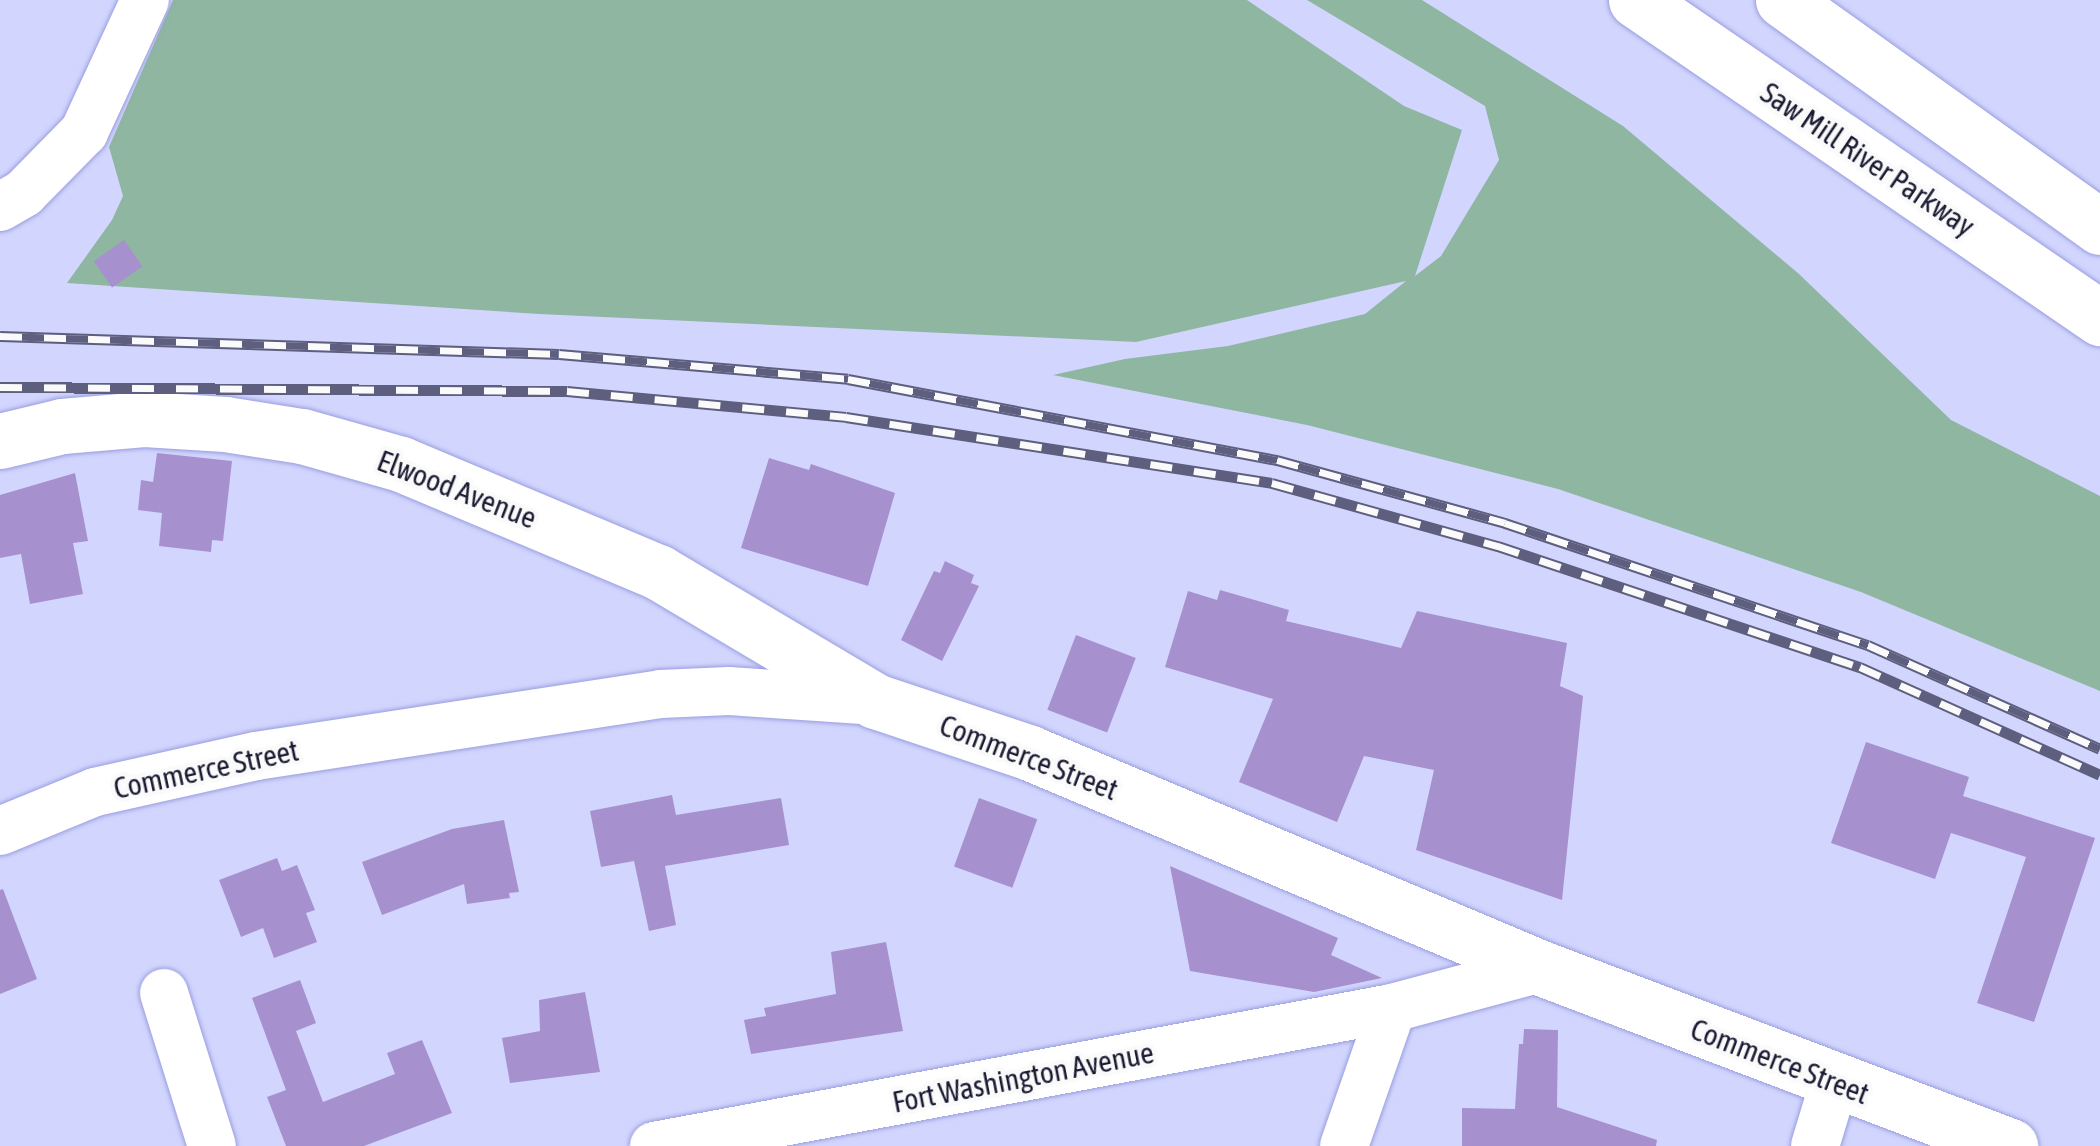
<!DOCTYPE html>
<html>
<head>
<meta charset="utf-8">
<style>
  body { margin:0 }
  #map { position:relative; width:2100px; height:1146px; overflow:hidden; background:#d2d6fe; font-family:"Asap Condensed",sans-serif }
  div>[style] { position:absolute }
  .green>* { inset:0; background:#8fb6a1 }
  .building>* { inset:0; background:#a790ce; transform-origin:0 0 }
  .roads { filter:drop-shadow(0 0 2px #9a9ede) drop-shadow(0 0 2px #9a9ede) }
  .minor>* { height:48px; margin:-24px; padding:0 24px; transform-origin:24px; border-radius:24px; background:#fff }
  .major>* { height:55px; margin:-27.5px; padding:0 27.5px; transform-origin:27.5px; border-radius:27.5px; background:#fff }
  .highway>* { height:55px; margin:-27.5px; padding:0 27.5px; transform-origin:27.5px; border-radius:27.5px; background:#fff }
  .rail>* { height:11px; margin-top:-5.5px; transform-origin:0; background:repeating-linear-gradient(90deg,#fafafa 0 22px,#5e5f7e 0 44px); box-sizing:border-box; border-block:2px solid #5e5f7e }
  span { translate:-50% -50%; white-space:nowrap; text-align:center; line-height:1.15; -webkit-text-stroke:9px #fafafa; paint-order:stroke }
  .street-label { font-size:30px; color:#1a1a33 }
</style>
</head>
<body>
<div id="map">
  <div class="green">
    <div style="clip-path:polygon(173px 0,1247px 0,1404px 106px,1462px 130px,1415px 276px,1441px 256px,1499px 160px,1485px 106px,1307px 0,1422px 0,1623px 126px,1799px 274px,1951px 420px,2100px 496px,2100px 691px,1861px 592px,1558px 489px,1307px 425px,1053px 375px,1125px 359px,1228px 346px,1365px 314px,1406px 281px,1136px 342px,539px 314px,67px 283px,112px 220px,123px 196px,109px 147px)"></div>
  </div>
  <div class="building">
    <div style="left:124px;top:240px;width:32px;height:37px;rotate:55deg"></div>
    <div style="clip-path:polygon(157px 453px,232px 461px,223px 541px,212px 540px,211px 552px,159px 546px,162px 513px,138px 510px,141px 480px,153px 482px)"></div>
    <div style="clip-path:polygon(769px 458px,809px 470px,811px 464px,895px 493px,868px 586px,741px 548px)"></div>
    <div style="clip-path:polygon(75px 473px,88px 541px,73px 543px,83px 594px,30px 604px,21px 554px,0 558px,0 495px)"></div>
    <div style="clip-path:polygon(945px 561px,974px 575px,971px 583px,979px 586px,942px 661px,901px 640px,934px 571px,940px 573px)"></div>
    <div style="clip-path:polygon(1220px 590px,1289px 610px,1286px 621px,1401px 648px,1417px 611px,1567px 643px,1560px 686px,1583px 696px,1562px 900px,1416px 850px,1434px 770px,1364px 756px,1337px 822px,1239px 782px,1273px 699px,1165px 667px,1188px 591px,1217px 600px)"></div>
    <div style="left:1076px;top:635px;width:64px;height:80px;rotate:21deg"></div>
    <div style="clip-path:polygon(1866px 742px,1969px 777px,1963px 796px,2095px 838px,2034px 1022px,1977px 1003px,2026px 857px,1951px 833px,1935px 879px,1831px 843px)"></div>
    <div style="clip-path:polygon(672px 795px,676px 815px,781px 798px,789px 845px,665px 866px,676px 925px,649px 931px,634px 861px,601px 867px,590px 811px)"></div>
    <div style="left:979px;top:798px;width:62px;height:73px;rotate:20deg"></div>
    <div style="clip-path:polygon(504px 820px,519px 892px,509px 893px,510px 898px,467px 904px,464px 884px,382px 915px,362px 862px,452px 829px)"></div>
    <div style="clip-path:polygon(277px 858px,282px 871px,297px 865px,315px 910px,306px 913px,317px 942px,274px 958px,263px 928px,241px 937px,219px 880px)"></div>
    <div style="clip-path:polygon(1170px 866px,1338px 938px,1331px 955px,1382px 978px,1314px 992px,1190px 971px)"></div>
    <div style="clip-path:polygon(3px 889px,37px 979px,0 994px,0 890px)"></div>
    <div style="clip-path:polygon(886px 942px,903px 1031px,751px 1054px,744px 1020px,766px 1016px,764px 1008px,836px 994px,831px 952px)"></div>
    <div style="clip-path:polygon(300px 980px,316px 1023px,296px 1031px,323px 1102px,395px 1074px,387px 1053px,422px 1040px,452px 1113px,364px 1146px,286px 1146px,267px 1097px,286px 1090px,252px 998px)"></div>
    <div style="clip-path:polygon(585px 992px,600px 1072px,510px 1083px,502px 1038px,540px 1031px,539px 1000px)"></div>
    <div style="clip-path:polygon(1524px 1029px,1558px 1030px,1557px 1107px,1657px 1140px,1656px 1146px,1462px 1146px,1462px 1108px,1515px 1109px,1519px 1044px,1523px 1044px)"></div>
  </div>
  <div class="roads">
    <div class="minor">
      <div style="left:0;top:207px;width:28px;rotate:-30deg"></div>
      <div style="left:24px;top:193px;width:86px;rotate:-45.5deg"></div>
      <div style="left:84px;top:132px;width:145px;rotate:-65.2deg"></div>
      <div style="left:0;top:831px;width:103px;rotate:-22.3deg"></div>
      <div style="left:95px;top:792px;width:165px;rotate:-12.6deg"></div>
      <div style="left:256px;top:756px;width:409px;rotate:-8.7deg"></div>
      <div style="left:660px;top:694px;width:69px;rotate:-2.5deg"></div>
      <div style="left:729px;top:691px;width:145px;rotate:3.9deg"></div>
      <div style="left:164px;top:993px;width:160px;rotate:72.6deg"></div>
      <div style="left:654px;top:1146px;width:751px;rotate:-10.59deg"></div>
      <div style="left:1392px;top:1008px;width:154px;rotate:-15deg"></div>
      <div style="left:1344px;top:1146px;width:146px;rotate:-70.8deg"></div>
      <div style="left:1815px;top:1146px;width:66px;rotate:-73.2deg"></div>
    </div>
    <div class="major">
      <div style="left:0;top:441px;width:64px;rotate:-13.6deg"></div>
      <div style="left:62px;top:426px;width:82px;rotate:-4.9deg"></div>
      <div style="left:144px;top:419px;width:81px;rotate:3.5deg"></div>
      <div style="left:225px;top:424px;width:78px;rotate:8.9deg"></div>
      <div style="left:302px;top:436px;width:103px;rotate:15.8deg"></div>
      <div style="left:401px;top:464px;width:279px;rotate:22.8deg"></div>
      <div style="left:658px;top:572px;width:252px;rotate:30.7deg"></div>
      <div style="left:875px;top:701px;width:163px;rotate:18.5deg"></div>
      <div style="left:1030px;top:753px;width:554px;rotate:22.82deg"></div>
      <div style="left:1541px;top:968px;width:502px;rotate:20.78deg"></div>
    </div>
    <div class="highway">
      <div style="left:1636px;top:0;width:563px;rotate:34.42deg"></div>
      <div style="left:1783px;top:0;width:390px;rotate:35.6deg"></div>
    </div>
  </div>
  <div class="rail">
    <div style="left:0;top:336px;width:559px;rotate:1.84deg"></div>
    <div style="left:559px;top:354px;width:290px;rotate:4.9deg"></div>
    <div style="left:848px;top:379px;width:437px;rotate:10.7deg"></div>
    <div style="left:1277px;top:460px;width:237px;rotate:15.4deg"></div>
    <div style="left:1505px;top:523px;width:383px;rotate:18.6deg"></div>
    <div style="left:1868px;top:645px;width:254px;rotate:24.1deg"></div>
    <div style="left:0;top:387px;width:567px;rotate:0.4deg"></div>
    <div style="left:567px;top:391px;width:280px;rotate:5.3deg"></div>
    <div style="left:846px;top:417px;width:431px;rotate:8.8deg"></div>
    <div style="left:1272px;top:483px;width:235px;rotate:15.6deg"></div>
    <div style="left:1498px;top:546px;width:382px;rotate:18.5deg"></div>
    <div style="left:1860px;top:667px;width:263px;rotate:24.2deg"></div>
  </div>
  <div class="street-label">
    <span style="left:1868px;top:159px;rotate:34deg">Saw Mill River Parkway</span>
    <span style="left:457px;top:489px;rotate:21deg">Elwood Avenue</span>
    <span style="left:1029px;top:757px;rotate:21deg">Commerce Street</span>
    <span style="left:206px;top:769px;rotate:-12deg">Commerce Street</span>
    <span style="left:1780px;top:1061px;rotate:21deg">Commerce Street</span>
    <span style="left:1023px;top:1077px;rotate:-11deg">Fort Washington Avenue</span>
  </div>
</div>
</body>
</html>
